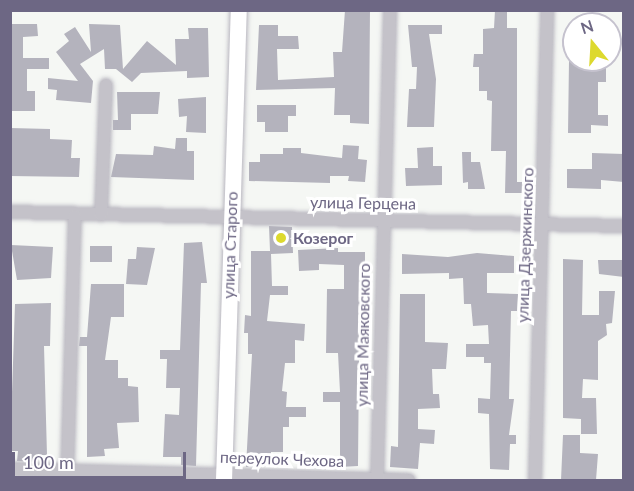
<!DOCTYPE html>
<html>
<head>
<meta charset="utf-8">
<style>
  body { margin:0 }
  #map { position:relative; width:634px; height:491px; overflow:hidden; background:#f5f7f4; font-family:Lato,sans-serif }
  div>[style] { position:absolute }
  .building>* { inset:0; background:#b4b3bd; transform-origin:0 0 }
  .roads { filter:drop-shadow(0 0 2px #b9b7c0) drop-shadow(0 0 2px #b9b7c0) }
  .street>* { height:12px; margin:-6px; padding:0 6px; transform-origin:6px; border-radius:6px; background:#c4c2c9 }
  .secondary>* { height:16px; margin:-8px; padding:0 8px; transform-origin:8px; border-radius:8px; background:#fff }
  .dots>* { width:16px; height:16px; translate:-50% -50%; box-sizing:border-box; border:3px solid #fff; border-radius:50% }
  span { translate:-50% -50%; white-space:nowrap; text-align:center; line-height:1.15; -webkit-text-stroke:6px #fff; paint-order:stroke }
  .street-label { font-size:16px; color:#6d6784 }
  .poi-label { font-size:16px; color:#6d6784; font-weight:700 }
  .left { translate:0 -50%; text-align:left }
  .frame { position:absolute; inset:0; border:12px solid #6d6784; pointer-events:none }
  .north { position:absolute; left:562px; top:12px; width:60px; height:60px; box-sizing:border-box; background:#fff; border:2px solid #c5c2ce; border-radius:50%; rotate:342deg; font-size:16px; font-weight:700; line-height:24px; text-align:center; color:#6d6784 }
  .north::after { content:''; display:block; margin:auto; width:21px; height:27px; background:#ddd92e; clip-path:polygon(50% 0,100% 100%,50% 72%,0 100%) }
  .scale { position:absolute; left:12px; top:452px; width:174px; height:27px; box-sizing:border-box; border:3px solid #6d6784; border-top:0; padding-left:8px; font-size:18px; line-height:21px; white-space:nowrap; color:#6d6784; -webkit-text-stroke:4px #fff; paint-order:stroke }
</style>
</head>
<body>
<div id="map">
  <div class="building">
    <div style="clip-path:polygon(345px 10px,370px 10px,369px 124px,350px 123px,350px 115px,334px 115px,335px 88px,256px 90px,259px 25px,278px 25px,278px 36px,298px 36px,299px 49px,277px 49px,278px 80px,334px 77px,333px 52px,342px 52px)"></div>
    <div style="clip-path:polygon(495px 10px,507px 10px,507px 28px,517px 28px,517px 182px,524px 182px,524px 193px,505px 193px,506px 151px,491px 151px,492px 101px,487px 100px,487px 91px,479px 91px,479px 67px,473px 67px,474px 54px,483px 54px,483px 29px,494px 28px)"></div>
    <div style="clip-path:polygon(10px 24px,37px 24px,38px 36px,23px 37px,23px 58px,49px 58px,49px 69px,27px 69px,27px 91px,35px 91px,35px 111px,10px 111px)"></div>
    <div style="clip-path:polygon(89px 24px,120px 25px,123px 69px,147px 41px,176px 65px,175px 39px,189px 39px,188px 28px,208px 28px,209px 77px,187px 78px,187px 71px,141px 73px,132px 82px,116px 69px,105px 69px,104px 49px,80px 64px,93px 81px,91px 103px,56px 100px,57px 90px,48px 89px,48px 78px,78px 81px,56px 52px,69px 41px,64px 34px,75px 27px,91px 52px)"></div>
    <div style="clip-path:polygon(408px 25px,442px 25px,442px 34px,429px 34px,436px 79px,434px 127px,407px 127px,409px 89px,416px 89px,417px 67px,412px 67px)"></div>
    <div style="clip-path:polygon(569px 60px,590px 60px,590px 67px,606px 67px,606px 82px,598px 82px,598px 115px,608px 115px,608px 126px,591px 125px,591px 133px,568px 133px)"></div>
    <div style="clip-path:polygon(117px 92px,160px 92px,158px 114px,131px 114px,131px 130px,113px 130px,113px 120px,118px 120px)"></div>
    <div style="clip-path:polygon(206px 97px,206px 133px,186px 132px,187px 116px,179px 117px,178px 99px)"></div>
    <div style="clip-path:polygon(257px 105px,296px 105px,296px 116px,288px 116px,288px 132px,265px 132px,265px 122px,257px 122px)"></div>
    <div style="clip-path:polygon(10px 128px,50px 129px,50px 139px,72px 140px,71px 158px,80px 158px,79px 177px,10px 176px)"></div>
    <div style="clip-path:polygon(176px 138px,187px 138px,187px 151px,194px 151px,194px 180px,111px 177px,116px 154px,153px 155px,154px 146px,175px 149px)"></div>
    <div style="clip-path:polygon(343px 145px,359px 146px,358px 159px,367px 160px,365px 182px,348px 181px,349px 176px,330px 176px,330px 183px,249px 181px,249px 162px,260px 162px,260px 154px,283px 154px,283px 148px,301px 148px,301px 153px,342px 158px)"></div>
    <div style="clip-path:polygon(433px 147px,433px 166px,442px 166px,442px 185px,406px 186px,405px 168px,418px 168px,417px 148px)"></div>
    <div style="clip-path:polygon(462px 152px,471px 152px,471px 162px,480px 162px,485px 189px,468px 189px,468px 182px,463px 183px)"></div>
    <div style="clip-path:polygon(592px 153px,624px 154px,624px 182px,601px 180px,601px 189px,567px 188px,567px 169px,592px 169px)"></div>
    <div style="clip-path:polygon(269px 226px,292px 227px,293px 253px,271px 254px,272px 286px,288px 286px,288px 295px,270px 295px,267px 321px,305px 324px,304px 341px,295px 340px,295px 363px,285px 363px,282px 391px,287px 392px,286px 407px,306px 407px,306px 417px,289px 417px,289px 427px,283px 427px,283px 452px,271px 452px,271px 467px,246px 467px,252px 354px,248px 354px,248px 333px,244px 333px,245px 315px,251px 316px,251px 251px,270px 251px)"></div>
    <div style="clip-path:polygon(202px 242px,207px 283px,201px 283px,196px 466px,181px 465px,181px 457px,163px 457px,165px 414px,179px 415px,180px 388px,166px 388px,167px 359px,160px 359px,160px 350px,180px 350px,184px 243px)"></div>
    <div style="clip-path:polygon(11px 245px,53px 247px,51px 278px,17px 280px)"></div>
    <div style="left:90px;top:246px;width:22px;height:16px"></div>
    <div style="clip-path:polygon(137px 247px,155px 248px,147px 285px,126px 284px,128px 259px,136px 259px)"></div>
    <div style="clip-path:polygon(338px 248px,338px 252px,365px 252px,365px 272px,361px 272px,363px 360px,359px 360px,358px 466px,340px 467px,340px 402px,323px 402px,323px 392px,340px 392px,338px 353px,326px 353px,327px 289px,344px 289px,344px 265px,319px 264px,319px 270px,299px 271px,298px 250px)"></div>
    <div style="clip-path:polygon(477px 253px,514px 256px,514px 273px,487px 273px,487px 293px,518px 294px,517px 311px,511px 311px,509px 399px,514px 399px,509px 435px,516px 435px,516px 444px,510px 444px,509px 470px,490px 469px,489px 414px,478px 413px,478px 398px,490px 399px,491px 363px,484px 363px,484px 357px,466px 357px,466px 344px,489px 344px,488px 325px,473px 326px,471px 304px,464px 304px,463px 278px,449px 279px,449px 273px,402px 274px,402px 254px,448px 257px)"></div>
    <div style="clip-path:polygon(563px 259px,583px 260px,582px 315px,599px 315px,599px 291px,615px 291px,612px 323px,606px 324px,607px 335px,598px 341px,598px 380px,583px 379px,582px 398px,596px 398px,597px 434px,581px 434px,581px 419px,563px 418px)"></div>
    <div style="clip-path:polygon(598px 260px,624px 260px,624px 277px,599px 274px)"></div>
    <div style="clip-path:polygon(91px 284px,124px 284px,124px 317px,111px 317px,105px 360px,118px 360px,118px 378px,128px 378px,128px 386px,138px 387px,139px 422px,117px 423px,119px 448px,104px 449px,105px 456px,87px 457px,87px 346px,79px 346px,80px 337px,87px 337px)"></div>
    <div style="clip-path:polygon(400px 294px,425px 294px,425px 342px,448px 343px,446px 369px,432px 369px,433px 394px,439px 394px,440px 408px,418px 409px,418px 429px,435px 430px,434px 444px,420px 443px,418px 469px,390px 467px,391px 446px,398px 447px)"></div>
    <div style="clip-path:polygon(51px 303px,50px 346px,44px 346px,47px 455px,38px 455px,37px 462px,17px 461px,18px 451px,10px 451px,15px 304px)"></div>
    <div style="clip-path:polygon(563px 435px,580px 435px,580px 453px,598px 454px,596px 480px,561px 480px)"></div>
  </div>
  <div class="roads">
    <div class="street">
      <div style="left:10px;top:212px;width:614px;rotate:1.31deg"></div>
      <div style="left:101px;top:215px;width:130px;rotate:-87.8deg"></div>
      <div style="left:10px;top:469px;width:399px;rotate:1.6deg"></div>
      <div style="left:67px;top:480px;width:264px;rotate:-88.3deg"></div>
      <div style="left:377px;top:480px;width:470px;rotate:-88.4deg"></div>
      <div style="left:535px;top:480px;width:470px;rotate:-88.5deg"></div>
    </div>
    <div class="secondary">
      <div style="left:224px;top:480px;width:470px;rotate:-88.2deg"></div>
    </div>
  </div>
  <div class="dots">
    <div style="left:281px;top:238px;background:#ddd92e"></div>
  </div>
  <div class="street-label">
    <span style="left:363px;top:203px;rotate:1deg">улица Герцена</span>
    <span style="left:230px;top:245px;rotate:-88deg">улица Старого</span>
    <span style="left:525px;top:245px;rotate:-88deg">улица Дзержинского</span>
    <span style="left:363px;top:335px;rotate:-89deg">улица Маяковского</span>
    <span style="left:282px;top:459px;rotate:2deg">переулок Чехова</span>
  </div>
  <div class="poi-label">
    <span class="left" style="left:293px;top:238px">Козерог</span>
  </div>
  <div class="frame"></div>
  <div class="north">N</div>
  <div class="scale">100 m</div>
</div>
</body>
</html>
